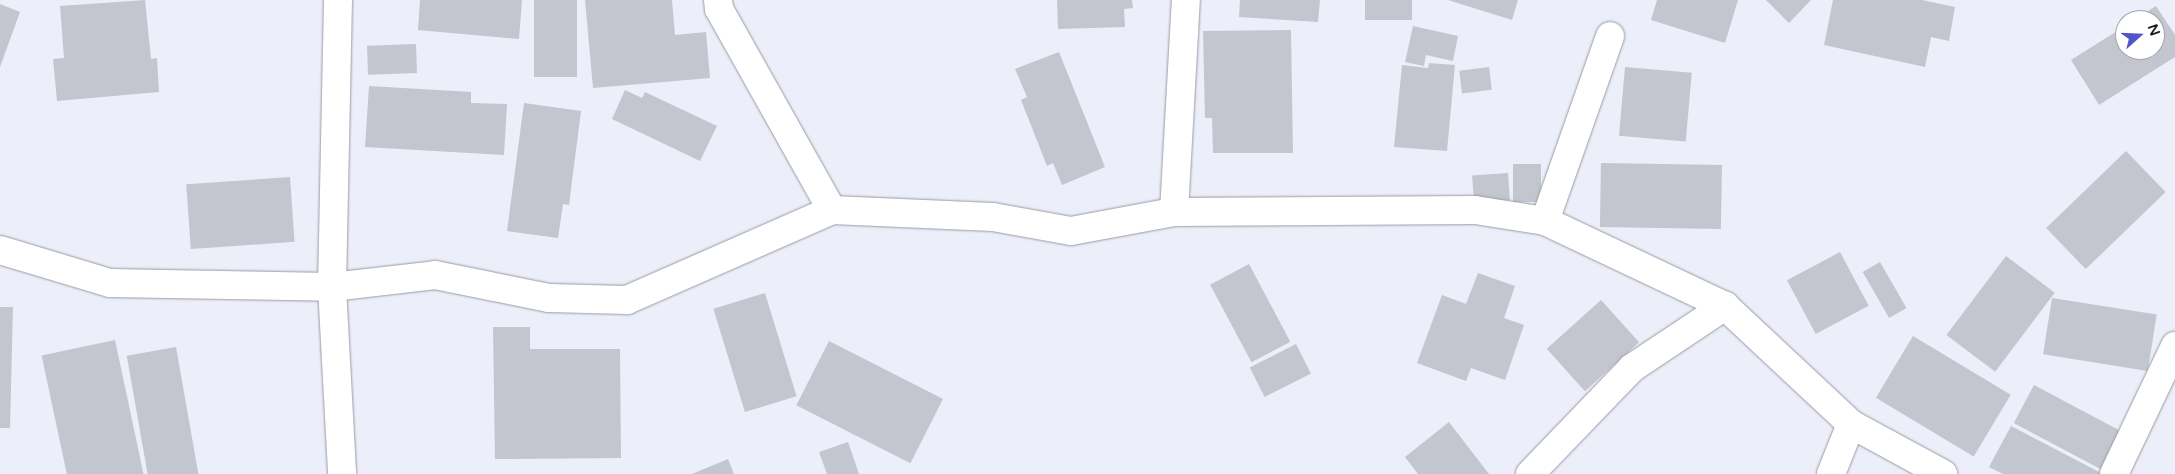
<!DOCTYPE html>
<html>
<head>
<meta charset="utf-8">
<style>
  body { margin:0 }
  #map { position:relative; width:2175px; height:474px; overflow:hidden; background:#eceef9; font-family:"Varela Round",sans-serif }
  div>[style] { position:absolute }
  .building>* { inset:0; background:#c3c5cf; transform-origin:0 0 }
  .roads { filter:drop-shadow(0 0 1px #999ba4) drop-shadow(0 0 1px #999ba4) }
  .street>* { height:28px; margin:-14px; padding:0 14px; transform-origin:14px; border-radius:14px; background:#fff }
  span { translate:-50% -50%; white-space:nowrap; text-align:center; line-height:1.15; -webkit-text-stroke:4px #fff; paint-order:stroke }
  .north { position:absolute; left:2115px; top:10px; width:50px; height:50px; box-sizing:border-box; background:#fff; border:1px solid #a4a5a6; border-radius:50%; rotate:70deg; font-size:14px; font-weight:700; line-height:20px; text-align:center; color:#1c1d21 }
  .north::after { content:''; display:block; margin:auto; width:18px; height:22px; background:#5254ca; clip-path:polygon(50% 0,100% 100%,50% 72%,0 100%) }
</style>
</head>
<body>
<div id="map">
  <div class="building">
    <div style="clip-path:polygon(145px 0,151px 59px,157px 58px,159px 92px,57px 101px,53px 59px,64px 58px,60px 6px)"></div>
    <div style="clip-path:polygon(420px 0,522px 0,519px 39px,418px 30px)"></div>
    <div style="left:534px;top:0;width:43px;height:77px"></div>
    <div style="clip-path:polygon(585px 0,672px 0,675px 35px,706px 32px,710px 78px,593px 88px)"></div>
    <div style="clip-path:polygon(1057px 0,1132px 0,1133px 8px,1124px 9px,1125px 27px,1058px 29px)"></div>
    <div style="clip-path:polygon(1240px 0,1320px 0,1318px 22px,1239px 17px)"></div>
    <div style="left:1365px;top:0;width:47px;height:20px"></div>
    <div style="clip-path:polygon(1448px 0,1518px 0,1512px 20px)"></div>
    <div style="clip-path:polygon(1657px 0,1738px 0,1725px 43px,1651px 20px)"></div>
    <div style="clip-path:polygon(1766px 0,1811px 0,1789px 23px)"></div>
    <div style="clip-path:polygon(1833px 0,1922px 0,1955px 7px,1949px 41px,1931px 37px,1925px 67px,1824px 45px)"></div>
    <div style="clip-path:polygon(0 4px,20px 12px,0 67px)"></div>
    <div style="clip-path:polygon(2156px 6px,2175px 35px,2175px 57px,2099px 105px,2071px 60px,2125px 26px,2125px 50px,2155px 50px,2155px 20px,2134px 20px)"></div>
    <div style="clip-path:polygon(1413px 26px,1458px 36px,1453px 61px,1426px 55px,1424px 66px,1405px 62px)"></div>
    <div style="clip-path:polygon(1291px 30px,1293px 153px,1213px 153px,1212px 118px,1205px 118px,1203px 31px)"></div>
    <div style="left:416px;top:44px;width:29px;height:49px;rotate:88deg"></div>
    <div style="clip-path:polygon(1059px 52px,1105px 167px,1062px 185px,1053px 163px,1047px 166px,1021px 100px,1027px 97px,1015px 69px)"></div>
    <div style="clip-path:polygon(1429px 63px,1455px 65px,1447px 151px,1394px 147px,1402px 65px,1428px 68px)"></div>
    <div style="left:1489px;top:67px;width:23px;height:30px;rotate:83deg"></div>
    <div style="left:1625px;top:67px;width:67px;height:69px;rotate:5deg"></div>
    <div style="clip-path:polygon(369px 86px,471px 92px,471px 103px,507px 104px,504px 155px,365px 147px)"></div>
    <div style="clip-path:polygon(625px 90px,642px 98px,645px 92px,717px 126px,700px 161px,612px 119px)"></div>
    <div style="clip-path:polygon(524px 103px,581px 111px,569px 205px,563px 204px,558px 238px,507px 231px)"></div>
    <div style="left:2126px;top:151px;width:57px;height:111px;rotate:46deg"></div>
    <div style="left:1601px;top:163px;width:121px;height:64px;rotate:1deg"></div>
    <div style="left:1513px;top:164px;width:28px;height:38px"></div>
    <div style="left:1508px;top:173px;width:27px;height:36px;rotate:86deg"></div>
    <div style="left:290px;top:177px;width:65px;height:104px;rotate:86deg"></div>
    <div style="left:1840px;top:252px;width:61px;height:60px;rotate:62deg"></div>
    <div style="left:2006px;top:256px;width:61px;height:99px;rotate:37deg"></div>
    <div style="left:1880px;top:262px;width:53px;height:20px;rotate:60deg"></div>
    <div style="left:1249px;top:264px;width:88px;height:44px;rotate:62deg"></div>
    <div style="clip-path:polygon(1478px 273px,1515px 286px,1504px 318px,1524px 325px,1505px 380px,1471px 368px,1466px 381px,1417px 363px,1442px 295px,1466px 304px)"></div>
    <div style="left:765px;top:293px;width:108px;height:54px;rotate:73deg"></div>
    <div style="left:2052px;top:298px;width:106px;height:57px;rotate:9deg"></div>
    <div style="left:1601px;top:300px;width:57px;height:73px;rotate:48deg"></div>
    <div style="clip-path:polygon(0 307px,13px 307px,10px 428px,0 428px)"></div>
    <div style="clip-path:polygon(493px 327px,530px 327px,530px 349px,620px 349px,621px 458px,495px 459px)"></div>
    <div style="left:1913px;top:336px;width:114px;height:72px;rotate:31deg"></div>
    <div style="left:115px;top:340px;width:137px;height:75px;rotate:78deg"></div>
    <div style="left:829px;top:341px;width:128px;height:72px;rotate:27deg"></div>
    <div style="left:1296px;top:344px;width:33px;height:52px;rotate:63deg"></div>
    <div style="left:176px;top:347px;width:129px;height:50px;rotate:80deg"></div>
    <div style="left:2034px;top:385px;width:104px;height:43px;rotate:28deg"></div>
    <div style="clip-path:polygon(1449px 422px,1489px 474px,1418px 474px,1405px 457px)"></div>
    <div style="clip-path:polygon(2011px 426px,2103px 474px,2003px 474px,1989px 467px)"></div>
    <div style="clip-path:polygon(848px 442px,859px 474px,827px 474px,819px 452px)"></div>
    <div style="clip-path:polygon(728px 459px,734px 474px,692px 474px)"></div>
  </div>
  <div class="roads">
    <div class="street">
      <div style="left:338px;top:0;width:287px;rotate:91.2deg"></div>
      <div style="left:332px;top:287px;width:187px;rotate:86.9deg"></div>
      <div style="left:718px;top:0;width:9px;rotate:84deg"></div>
      <div style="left:719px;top:9px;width:231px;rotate:60.7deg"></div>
      <div style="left:1174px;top:212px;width:212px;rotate:-86.8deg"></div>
      <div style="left:1545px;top:221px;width:196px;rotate:-70.6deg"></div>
      <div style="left:0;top:250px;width:115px;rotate:16.7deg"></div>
      <div style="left:110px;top:283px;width:222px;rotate:1deg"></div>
      <div style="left:332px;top:287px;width:104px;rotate:-6.6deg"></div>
      <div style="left:435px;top:275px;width:116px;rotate:11.4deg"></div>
      <div style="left:549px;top:298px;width:78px;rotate:1.5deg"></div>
      <div style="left:627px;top:300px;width:224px;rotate:-23.7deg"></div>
      <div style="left:832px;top:210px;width:161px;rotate:2.5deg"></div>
      <div style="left:993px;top:217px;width:79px;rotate:10.2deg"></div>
      <div style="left:1071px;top:231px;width:105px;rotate:-10.5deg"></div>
      <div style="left:1174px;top:212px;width:301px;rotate:-0.4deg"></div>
      <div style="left:1475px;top:210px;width:71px;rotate:8.9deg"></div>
      <div style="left:1545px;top:221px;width:199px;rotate:25.3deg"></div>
      <div style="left:1725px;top:306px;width:173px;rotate:43.1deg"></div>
      <div style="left:1851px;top:424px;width:105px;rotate:28.5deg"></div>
      <div style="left:1530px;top:474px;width:147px;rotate:-46.1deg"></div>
      <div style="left:1632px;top:368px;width:112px;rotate:-33.7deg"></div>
      <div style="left:1831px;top:474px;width:54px;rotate:-68.2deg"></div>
      <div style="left:2114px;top:474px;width:142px;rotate:-64.5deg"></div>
    </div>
  </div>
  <div class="north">N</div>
</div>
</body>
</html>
